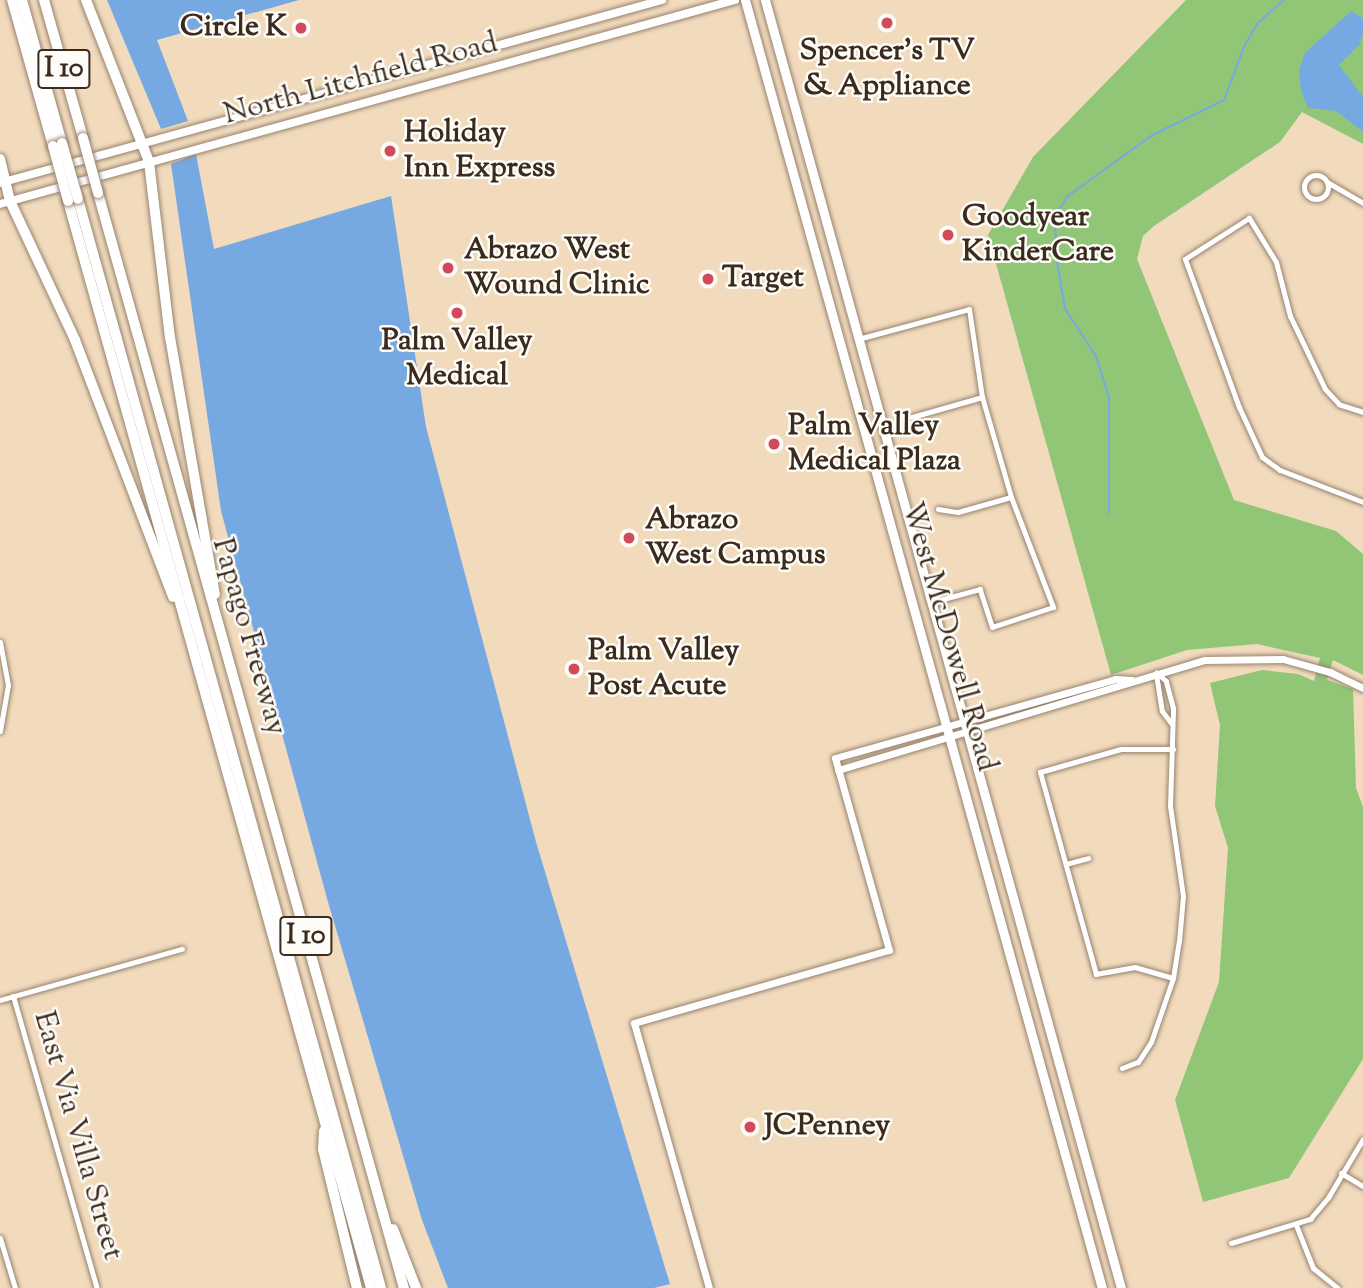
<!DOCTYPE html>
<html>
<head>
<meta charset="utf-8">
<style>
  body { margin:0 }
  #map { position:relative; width:1363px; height:1288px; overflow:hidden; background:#f2dbbd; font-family:"Sorts Mill Goudy",serif }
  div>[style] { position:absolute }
  .green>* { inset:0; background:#91c677 }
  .water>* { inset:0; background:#76a8e1 }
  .stream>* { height:2px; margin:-1px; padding:0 1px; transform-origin:1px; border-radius:1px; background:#76a8e1 }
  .roads { filter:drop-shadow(0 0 2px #96826e) drop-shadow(0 0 2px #96826e) }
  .minor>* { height:5px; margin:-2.5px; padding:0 2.5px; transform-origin:2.5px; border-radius:2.5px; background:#fff }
  .minor>.ring { margin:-2.5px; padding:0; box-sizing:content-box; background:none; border:5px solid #fff; border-radius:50% }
  .tertiary>* { height:7px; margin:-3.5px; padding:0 3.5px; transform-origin:3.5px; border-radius:3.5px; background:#fff }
  .secondary>* { height:8px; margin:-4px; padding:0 4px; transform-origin:4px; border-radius:4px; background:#fff }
  .primary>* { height:9px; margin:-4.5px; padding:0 4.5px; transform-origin:4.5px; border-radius:4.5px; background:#fff }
  .motorway>* { height:10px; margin:-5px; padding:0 5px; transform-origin:5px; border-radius:5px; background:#fff }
  .bridges { filter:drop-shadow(0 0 2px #96826e) drop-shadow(0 0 2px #96826e) }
  .motorway-bridge>* { height:10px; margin:-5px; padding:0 5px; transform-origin:5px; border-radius:5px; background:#fff }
  .dots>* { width:19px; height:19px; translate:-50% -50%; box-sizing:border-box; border:4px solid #fdfcf7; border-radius:50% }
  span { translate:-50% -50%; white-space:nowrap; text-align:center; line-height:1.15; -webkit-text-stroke:5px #fdfcf7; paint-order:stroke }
  .shield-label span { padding:2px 5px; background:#fdfcf7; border:2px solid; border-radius:5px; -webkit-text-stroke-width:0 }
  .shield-label { font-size:28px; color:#3b2a1e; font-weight:700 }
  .poi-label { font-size:30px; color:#3b2a1e; font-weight:700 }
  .right { translate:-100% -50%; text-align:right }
  .left { translate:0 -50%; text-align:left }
  .street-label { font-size:30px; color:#3b2a1e }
</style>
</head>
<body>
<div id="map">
  <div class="green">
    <div style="clip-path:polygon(1186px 0,1363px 0,1363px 144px,1302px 112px,1280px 142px,1154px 226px,1143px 236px,1137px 259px,1234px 500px,1336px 531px,1363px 554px,1363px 675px,1333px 660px,1327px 680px,1353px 689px,1356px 788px,1363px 807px,1363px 1059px,1289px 1178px,1203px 1202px,1175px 1100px,1219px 982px,1228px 848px,1215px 806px,1220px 725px,1210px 683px,1262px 670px,1298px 674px,1314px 681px,1320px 658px,1257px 644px,1187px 650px,1111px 675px,988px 235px,1033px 157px)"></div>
  </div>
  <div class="water">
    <div style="clip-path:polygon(107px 0,299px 0,157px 40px,188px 121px,161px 129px)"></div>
    <div style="clip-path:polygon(1351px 11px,1363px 18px,1363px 32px,1360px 44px,1339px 65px,1363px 97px,1363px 132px,1336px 111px,1308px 108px,1301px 91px,1299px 70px,1305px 53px)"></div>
    <div style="clip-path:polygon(196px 154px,214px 249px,391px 196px,426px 427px,536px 842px,670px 1284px,654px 1288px,448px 1288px,422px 1220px,328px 902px,221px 511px,171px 164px)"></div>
  </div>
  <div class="stream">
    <div style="left:1109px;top:513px;width:115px;rotate:-90deg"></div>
    <div style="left:1109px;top:398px;width:44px;rotate:-107.2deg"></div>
    <div style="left:1096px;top:356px;width:56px;rotate:-123.4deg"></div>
    <div style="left:1065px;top:309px;width:55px;rotate:-99.5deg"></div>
    <div style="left:1056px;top:255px;width:40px;rotate:-91.4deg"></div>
    <div style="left:1055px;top:215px;width:23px;rotate:-56deg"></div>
    <div style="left:1068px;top:196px;width:102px;rotate:-35.9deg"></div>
    <div style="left:1151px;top:136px;width:81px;rotate:-26.3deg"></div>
    <div style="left:1224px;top:100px;width:57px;rotate:-69.3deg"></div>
    <div style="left:1244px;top:47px;width:26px;rotate:-61deg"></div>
    <div style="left:1257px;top:24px;width:36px;rotate:-42deg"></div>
  </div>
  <div class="roads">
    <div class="minor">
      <div class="ring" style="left:1304px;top:175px;width:19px;height:19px"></div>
      <div style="left:1327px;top:182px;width:42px;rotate:30.3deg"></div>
      <div style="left:858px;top:339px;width:115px;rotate:-15.1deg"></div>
      <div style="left:969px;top:309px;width:89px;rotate:81.6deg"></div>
      <div style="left:982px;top:397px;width:104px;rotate:73.8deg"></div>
      <div style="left:1011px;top:497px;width:118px;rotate:69.1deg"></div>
      <div style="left:1053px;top:607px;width:64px;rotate:161.8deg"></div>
      <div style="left:992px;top:627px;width:40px;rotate:-108deg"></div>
      <div style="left:980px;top:589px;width:50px;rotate:164.8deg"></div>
      <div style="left:1363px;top:412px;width:25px;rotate:-162deg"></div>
      <div style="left:1339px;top:404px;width:21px;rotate:-133deg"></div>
      <div style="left:1325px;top:389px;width:81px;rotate:-115.6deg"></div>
      <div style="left:1290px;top:316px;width:56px;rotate:-104.5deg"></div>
      <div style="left:1276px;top:262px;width:52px;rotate:-121.5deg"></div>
      <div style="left:1249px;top:218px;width:76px;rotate:147.4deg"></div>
      <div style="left:1185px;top:259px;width:158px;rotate:70deg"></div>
      <div style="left:1239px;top:407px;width:55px;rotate:65.3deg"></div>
      <div style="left:1262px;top:457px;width:22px;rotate:36deg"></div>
      <div style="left:1280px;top:470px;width:89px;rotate:21.1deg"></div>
      <div style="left:912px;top:417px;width:73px;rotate:-15.9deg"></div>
      <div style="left:938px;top:509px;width:20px;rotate:9deg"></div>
      <div style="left:958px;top:512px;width:55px;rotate:-15.8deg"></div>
      <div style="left:0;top:642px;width:44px;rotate:79.5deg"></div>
      <div style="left:8px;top:685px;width:47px;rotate:99.9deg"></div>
      <div style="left:1156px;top:674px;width:37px;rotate:81deg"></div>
      <div style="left:1162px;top:711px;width:15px;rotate:53deg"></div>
      <div style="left:1066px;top:864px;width:23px;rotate:-15deg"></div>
      <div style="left:1173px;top:978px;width:40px;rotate:-164deg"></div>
      <div style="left:1135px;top:967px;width:40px;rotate:170deg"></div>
      <div style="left:1096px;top:974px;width:210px;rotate:-105.5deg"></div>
      <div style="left:1040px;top:772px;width:84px;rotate:-15.9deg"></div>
      <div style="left:1121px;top:749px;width:52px"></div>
      <div style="left:13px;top:996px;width:304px;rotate:74deg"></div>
      <div style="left:0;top:1000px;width:189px;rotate:-15.7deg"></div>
      <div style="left:1122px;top:1068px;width:17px;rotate:-21deg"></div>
      <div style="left:1138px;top:1062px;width:24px;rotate:-57deg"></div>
      <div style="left:1151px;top:1042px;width:68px;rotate:-71deg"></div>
      <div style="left:1173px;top:978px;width:37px;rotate:-81deg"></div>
      <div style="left:1179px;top:941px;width:45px;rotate:-84.9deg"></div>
      <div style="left:1183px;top:896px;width:91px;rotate:-98.2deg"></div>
      <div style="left:1170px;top:806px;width:98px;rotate:-88.2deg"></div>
      <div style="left:1173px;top:708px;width:28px;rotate:-105deg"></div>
      <div style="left:1166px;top:681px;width:13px;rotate:-138deg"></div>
      <div style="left:1341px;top:1173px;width:26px;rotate:31deg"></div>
      <div style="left:1296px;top:1225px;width:46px;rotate:68.4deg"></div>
      <div style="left:1313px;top:1268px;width:32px;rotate:39deg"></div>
      <div style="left:0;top:1238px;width:52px;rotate:73.3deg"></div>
      <div style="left:1231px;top:1243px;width:83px;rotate:-16.9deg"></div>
      <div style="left:1310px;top:1219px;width:30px;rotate:-50deg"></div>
      <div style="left:1329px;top:1196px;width:66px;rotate:-59.2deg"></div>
    </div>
    <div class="tertiary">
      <div style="left:838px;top:770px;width:383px;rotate:-16.7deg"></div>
      <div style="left:1205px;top:660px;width:78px;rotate:-0.7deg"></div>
      <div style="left:1283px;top:659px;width:49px;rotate:15.5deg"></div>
      <div style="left:1330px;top:672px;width:37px;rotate:26deg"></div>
      <div style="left:709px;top:1288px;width:275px;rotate:-105.8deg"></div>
      <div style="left:634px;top:1023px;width:265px;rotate:-16deg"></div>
      <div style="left:889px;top:950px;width:199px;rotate:-105.7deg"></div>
      <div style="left:835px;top:758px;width:292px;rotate:-15.7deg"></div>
      <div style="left:1116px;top:679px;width:16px;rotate:4deg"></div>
    </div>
    <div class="secondary">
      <div style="left:0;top:183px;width:687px;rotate:-15.45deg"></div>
      <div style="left:0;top:204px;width:763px;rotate:-15.51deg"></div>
    </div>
    <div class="primary">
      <div style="left:745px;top:0;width:1337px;rotate:74.51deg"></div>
      <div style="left:765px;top:0;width:1336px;rotate:74.55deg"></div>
    </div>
    <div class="motorway">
      <div style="left:12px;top:0;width:152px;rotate:74.3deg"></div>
      <div style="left:22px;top:0;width:148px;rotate:74.4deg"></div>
      <div style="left:44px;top:0;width:143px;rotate:74.2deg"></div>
      <div style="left:86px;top:0;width:174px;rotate:68.7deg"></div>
      <div style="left:149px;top:162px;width:176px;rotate:83.2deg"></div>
      <div style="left:170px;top:337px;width:261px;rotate:80.1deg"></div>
      <div style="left:0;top:159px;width:43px;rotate:76.6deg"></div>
      <div style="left:10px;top:201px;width:153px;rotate:64.9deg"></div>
      <div style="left:75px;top:340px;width:275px;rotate:69.1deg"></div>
      <div style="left:98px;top:193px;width:1137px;rotate:74.39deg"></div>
      <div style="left:78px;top:199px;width:1130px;rotate:74.45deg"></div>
      <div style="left:68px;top:201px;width:1128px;rotate:74.42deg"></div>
      <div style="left:324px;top:1131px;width:18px;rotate:93deg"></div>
      <div style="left:323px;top:1149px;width:143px;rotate:76.3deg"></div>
      <div style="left:393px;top:1229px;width:63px;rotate:68.7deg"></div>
    </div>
  </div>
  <div class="bridges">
    <div class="motorway-bridge">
      <div style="left:83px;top:138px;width:57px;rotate:74.7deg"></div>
      <div style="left:62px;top:143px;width:58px;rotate:74.1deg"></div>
      <div style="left:53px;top:146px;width:57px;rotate:74.7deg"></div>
    </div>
  </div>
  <div class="dots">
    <div style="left:887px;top:23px;background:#d1495b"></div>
    <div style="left:301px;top:28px;background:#d1495b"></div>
    <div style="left:390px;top:151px;background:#d1495b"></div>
    <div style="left:948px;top:235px;background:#d1495b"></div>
    <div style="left:448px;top:268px;background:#d1495b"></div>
    <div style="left:708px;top:279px;background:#d1495b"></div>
    <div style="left:457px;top:313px;background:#d1495b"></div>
    <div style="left:774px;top:444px;background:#d1495b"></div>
    <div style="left:629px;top:538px;background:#d1495b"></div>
    <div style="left:574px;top:669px;background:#d1495b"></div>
    <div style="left:750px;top:1127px;background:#d1495b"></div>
  </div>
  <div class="shield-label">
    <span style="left:64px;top:69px">I 10</span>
    <span style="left:306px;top:936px">I 10</span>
  </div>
  <div class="poi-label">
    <span class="right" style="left:287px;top:28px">Circle K</span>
    <span style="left:887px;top:69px">Spencer's TV<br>&amp; Appliance</span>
    <span class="left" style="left:404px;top:151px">Holiday<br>Inn Express</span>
    <span class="left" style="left:962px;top:235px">Goodyear<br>KinderCare</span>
    <span class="left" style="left:464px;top:268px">Abrazo West<br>Wound Clinic</span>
    <span class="left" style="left:722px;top:279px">Target</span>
    <span style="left:457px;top:359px">Palm Valley<br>Medical</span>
    <span class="left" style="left:788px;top:444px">Palm Valley<br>Medical Plaza</span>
    <span class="left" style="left:645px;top:538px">Abrazo<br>West Campus</span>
    <span class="left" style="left:588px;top:669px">Palm Valley<br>Post Acute</span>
    <span class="left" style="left:764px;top:1127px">JCPenney</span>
  </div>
  <div class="street-label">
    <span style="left:361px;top:80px;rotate:-15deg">North Litchfield Road</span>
    <span style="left:248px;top:637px;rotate:74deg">Papago Freeway</span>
    <span style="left:948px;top:637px;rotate:74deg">West McDowell Road</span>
    <span style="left:77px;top:1136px;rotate:74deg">East Via Villa Street</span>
  </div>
</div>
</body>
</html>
